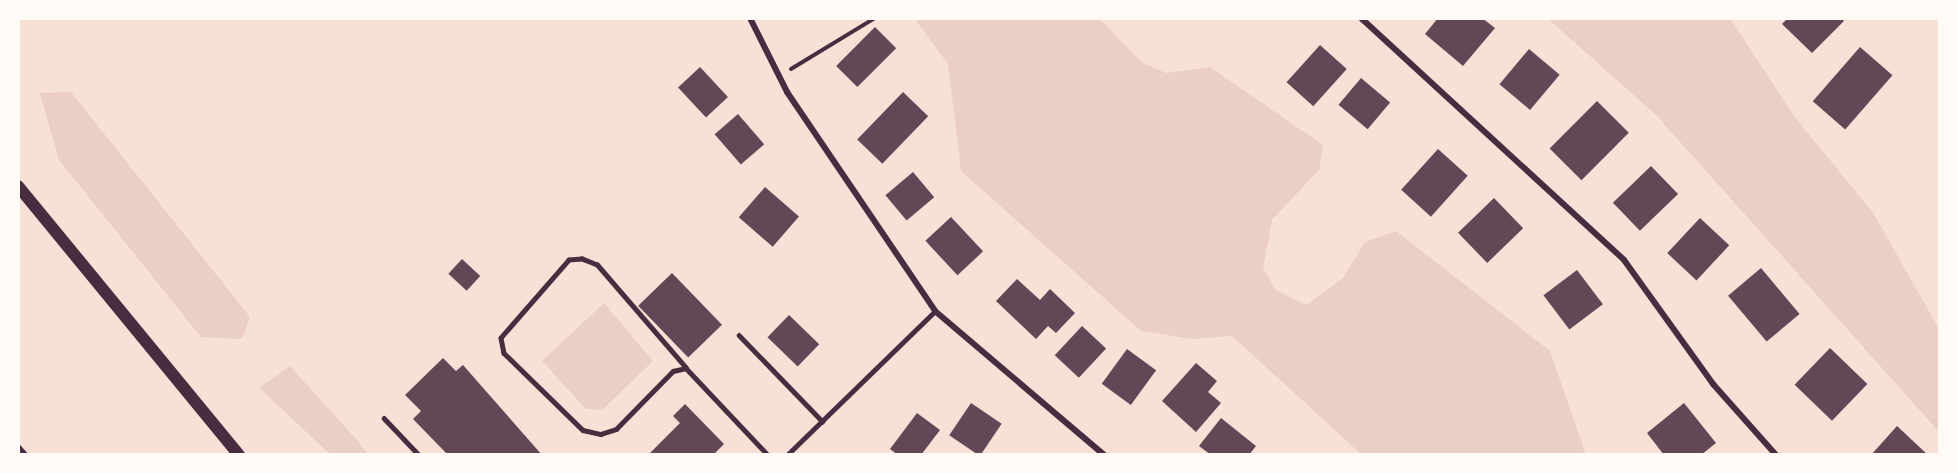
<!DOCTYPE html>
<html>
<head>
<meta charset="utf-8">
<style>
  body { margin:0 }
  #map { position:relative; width:1958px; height:473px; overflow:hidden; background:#f7e1d7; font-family:"DejaVu Sans",sans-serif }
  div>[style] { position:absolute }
  .green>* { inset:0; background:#ebcfc5 }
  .building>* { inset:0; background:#644757; transform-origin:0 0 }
  .path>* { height:4px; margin:-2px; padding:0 2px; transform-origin:2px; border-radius:2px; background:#4a2c40 }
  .service>* { height:4.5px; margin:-2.25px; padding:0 2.25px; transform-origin:2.25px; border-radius:2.25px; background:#4a2c40 }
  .minor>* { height:6px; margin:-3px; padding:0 3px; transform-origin:3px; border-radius:3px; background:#4a2c40 }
  .secondary>* { height:12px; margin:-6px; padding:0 6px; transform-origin:6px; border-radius:6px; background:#4a2c40 }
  span { translate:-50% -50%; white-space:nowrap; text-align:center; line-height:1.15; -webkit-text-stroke:6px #fffaf5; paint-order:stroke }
  .frame { position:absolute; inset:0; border:20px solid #fffaf5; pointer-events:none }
</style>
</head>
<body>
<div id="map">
  <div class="green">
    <div style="clip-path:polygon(914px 18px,1099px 18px,1141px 62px,1166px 73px,1210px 67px,1323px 145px,1319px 170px,1272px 220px,1263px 268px,1276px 290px,1306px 305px,1343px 278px,1365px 242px,1396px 231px,1550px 351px,1586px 455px,1362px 455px,1232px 336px,1192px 339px,1141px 331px,961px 171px,948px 64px)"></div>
    <div style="clip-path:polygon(1547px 18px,1730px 18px,1794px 116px,1874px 214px,1940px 331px,1940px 433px,1656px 115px)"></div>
    <div style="clip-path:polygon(71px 92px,250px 317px,242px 339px,201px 337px,59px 160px,40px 93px)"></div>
    <div style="clip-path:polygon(604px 303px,653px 361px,602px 410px,586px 409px,542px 361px)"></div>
    <div style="clip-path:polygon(290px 366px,356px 439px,369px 455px,331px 455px,259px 388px)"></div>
  </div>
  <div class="building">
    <div style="clip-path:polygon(1438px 18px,1482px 18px,1495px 28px,1463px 66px,1425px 34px)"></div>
    <div style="clip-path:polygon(1788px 18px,1841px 18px,1844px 21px,1812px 53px,1782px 24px)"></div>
    <div style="left:875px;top:27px;width:30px;height:55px;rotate:45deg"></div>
    <div style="left:1320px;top:45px;width:36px;height:50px;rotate:42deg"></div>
    <div style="left:1860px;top:47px;width:43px;height:72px;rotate:41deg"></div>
    <div style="left:1529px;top:49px;width:40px;height:46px;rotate:40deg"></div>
    <div style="left:700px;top:67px;width:41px;height:30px;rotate:47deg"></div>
    <div style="left:1361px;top:78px;width:38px;height:35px;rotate:40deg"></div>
    <div style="left:903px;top:92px;width:35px;height:66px;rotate:44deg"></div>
    <div style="left:1597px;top:101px;width:45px;height:67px;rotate:45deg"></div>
    <div style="left:738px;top:114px;width:40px;height:31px;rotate:49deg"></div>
    <div style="left:1438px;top:149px;width:40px;height:55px;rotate:42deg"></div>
    <div style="left:1651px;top:166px;width:39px;height:53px;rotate:46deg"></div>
    <div style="left:913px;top:172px;width:33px;height:36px;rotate:50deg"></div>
    <div style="left:765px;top:187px;width:45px;height:40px;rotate:41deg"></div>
    <div style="left:1494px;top:198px;width:42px;height:50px;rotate:46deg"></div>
    <div style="left:951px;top:217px;width:47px;height:35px;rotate:47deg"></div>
    <div style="left:1700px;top:218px;width:40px;height:48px;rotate:43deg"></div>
    <div style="left:462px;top:259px;width:25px;height:20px;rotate:43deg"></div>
    <div style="left:1761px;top:268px;width:60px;height:43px;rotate:50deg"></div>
    <div style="left:1577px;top:270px;width:43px;height:42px;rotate:53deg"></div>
    <div style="left:672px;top:273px;width:72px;height:47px;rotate:46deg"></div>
    <div style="clip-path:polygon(1017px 279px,1040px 300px,1050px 289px,1075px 313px,1056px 333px,1048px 326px,1036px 339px,996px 301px)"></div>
    <div style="left:789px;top:315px;width:42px;height:31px;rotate:44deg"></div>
    <div style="left:1082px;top:326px;width:33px;height:40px;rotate:43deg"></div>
    <div style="left:1830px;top:348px;width:52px;height:51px;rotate:44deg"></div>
    <div style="left:1127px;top:349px;width:36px;height:43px;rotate:36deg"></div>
    <div style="clip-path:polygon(443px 358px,456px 371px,463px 365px,542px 455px,448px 455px,413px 419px,421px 411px,405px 395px)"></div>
    <div style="clip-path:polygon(1196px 363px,1217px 381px,1208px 392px,1221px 403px,1196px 432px,1162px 401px)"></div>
    <div style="left:971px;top:403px;width:37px;height:39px;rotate:34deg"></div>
    <div style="clip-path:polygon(1684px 403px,1716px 443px,1701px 455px,1664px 455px,1647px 433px)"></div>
    <div style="clip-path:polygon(685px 404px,724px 444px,713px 455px,648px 455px,680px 423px,673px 416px)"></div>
    <div style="clip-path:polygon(917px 413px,940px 430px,921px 455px,898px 455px,890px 449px)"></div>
    <div style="clip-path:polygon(1221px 418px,1256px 446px,1249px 455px,1211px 455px,1199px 446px)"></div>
    <div style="clip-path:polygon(1897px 426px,1928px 455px,1871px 455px)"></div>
  </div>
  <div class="path">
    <div style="left:791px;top:69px;width:98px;rotate:-31.3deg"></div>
  </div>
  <div class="service">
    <div style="left:739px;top:335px;width:120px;rotate:46deg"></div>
    <div style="left:686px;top:368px;width:136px;rotate:-130.8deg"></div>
    <div style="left:597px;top:265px;width:16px;rotate:-158deg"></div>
    <div style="left:582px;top:259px;width:13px;rotate:176deg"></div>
    <div style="left:569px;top:260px;width:103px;rotate:131.1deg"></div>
    <div style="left:501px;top:338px;width:15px;rotate:79deg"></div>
    <div style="left:504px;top:353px;width:110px;rotate:44.3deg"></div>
    <div style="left:583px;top:430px;width:18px;rotate:13deg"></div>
    <div style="left:601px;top:434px;width:16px;rotate:-18deg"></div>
    <div style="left:616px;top:429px;width:81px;rotate:-45.5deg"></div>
    <div style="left:673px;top:371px;width:13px;rotate:-13deg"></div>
    <div style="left:686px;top:368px;width:120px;rotate:46.7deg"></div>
    <div style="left:384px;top:418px;width:51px;rotate:46.6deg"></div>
    <div style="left:18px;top:446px;width:12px;rotate:48deg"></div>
    <div style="left:787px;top:455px;width:206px;rotate:-44.2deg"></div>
  </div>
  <div class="minor">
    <div style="left:750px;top:18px;width:83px;rotate:63.4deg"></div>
    <div style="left:787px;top:92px;width:264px;rotate:55.9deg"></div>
    <div style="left:935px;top:311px;width:222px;rotate:40.4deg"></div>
    <div style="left:1361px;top:18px;width:357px;rotate:42.6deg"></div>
    <div style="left:1624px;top:260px;width:153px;rotate:54.3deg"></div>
    <div style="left:1713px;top:384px;width:95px;rotate:48.4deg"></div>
  </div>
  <div class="secondary">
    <div style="left:18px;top:186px;width:348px;rotate:50.6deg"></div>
  </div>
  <div class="frame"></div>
</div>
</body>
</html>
